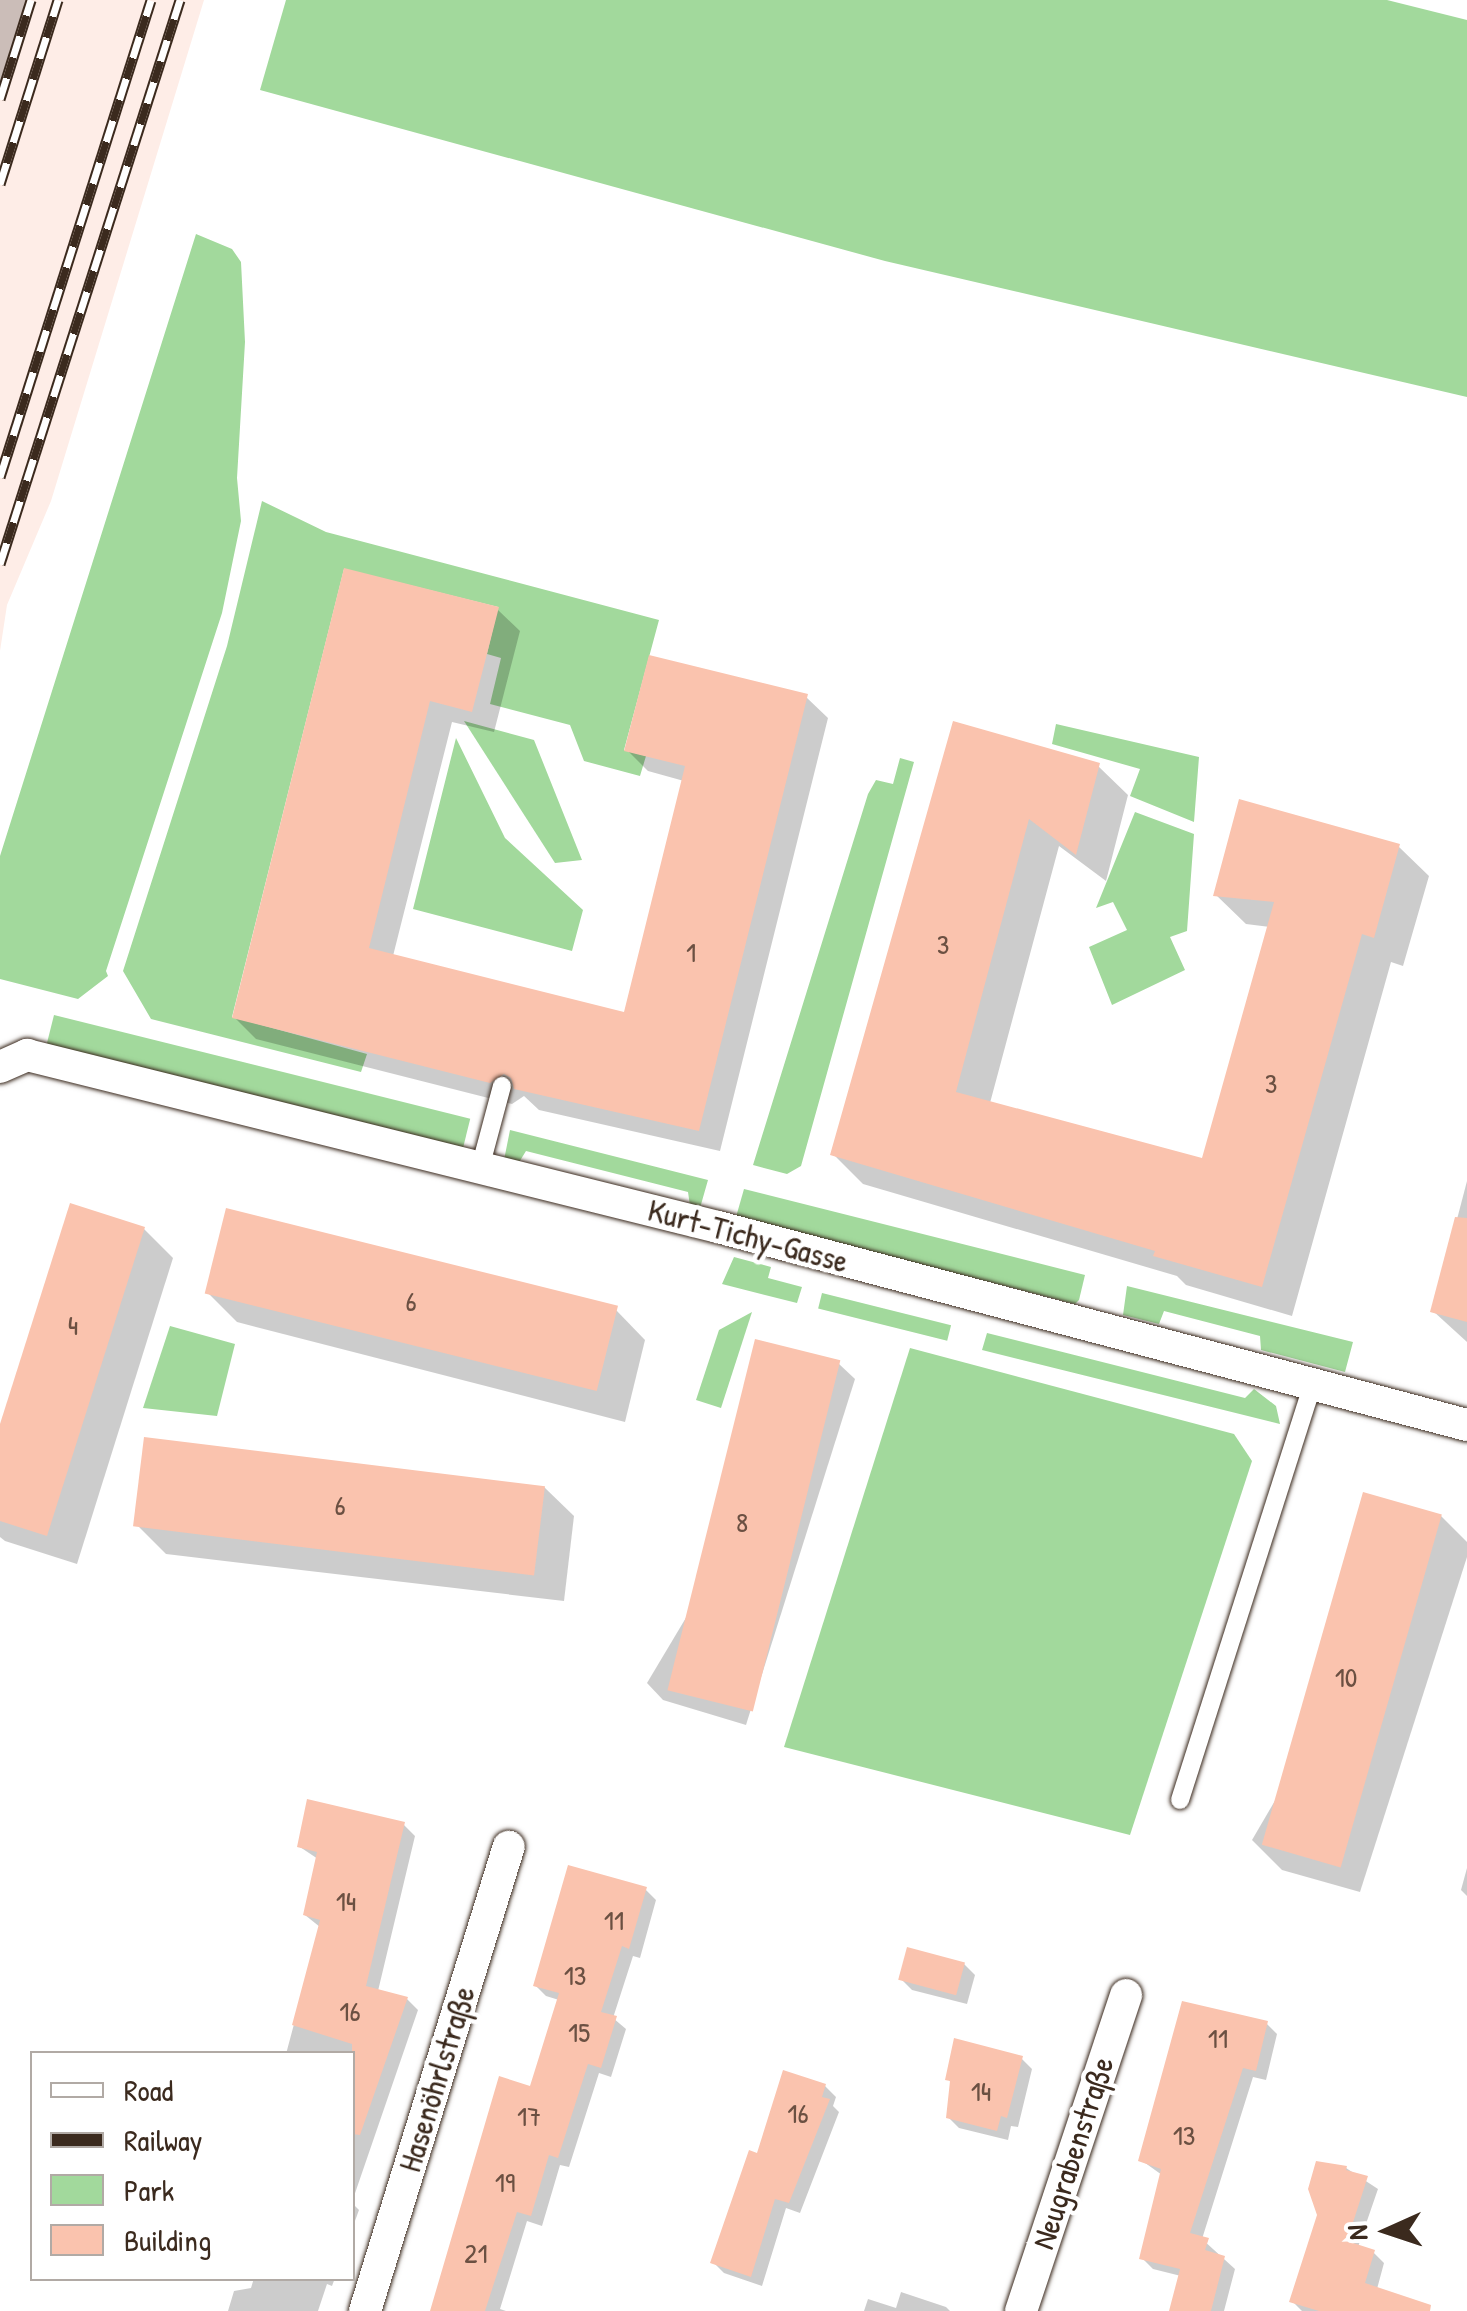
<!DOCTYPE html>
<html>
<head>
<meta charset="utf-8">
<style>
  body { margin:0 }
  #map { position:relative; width:1467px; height:2311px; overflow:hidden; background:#fff; font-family:"Patrick Hand",sans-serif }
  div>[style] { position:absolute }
  .built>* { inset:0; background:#feede7 }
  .green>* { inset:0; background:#a2d99c; transform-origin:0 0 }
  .shadow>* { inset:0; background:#0003 }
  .building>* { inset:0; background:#fac3ae; transform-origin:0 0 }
  .roads { filter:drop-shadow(0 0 2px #3b2a1e) drop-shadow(0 0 2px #3b2a1e) }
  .lane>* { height:18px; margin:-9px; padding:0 9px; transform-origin:9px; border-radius:9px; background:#fff }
  .street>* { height:32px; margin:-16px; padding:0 16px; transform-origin:16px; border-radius:16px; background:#fff }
  .rail>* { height:11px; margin-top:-5.5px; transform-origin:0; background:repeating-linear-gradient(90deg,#fff 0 22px,#3b2a1e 0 44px); box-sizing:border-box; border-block:2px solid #3b2a1e }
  span { translate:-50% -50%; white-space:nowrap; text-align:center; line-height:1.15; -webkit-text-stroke:9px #fff; paint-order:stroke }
  .number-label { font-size:28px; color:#6b5042 }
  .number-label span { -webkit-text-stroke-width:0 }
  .street-label { font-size:32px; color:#3b2a1e }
  .legend { position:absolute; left:30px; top:2051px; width:325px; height:230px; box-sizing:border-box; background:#fff; border:2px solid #b1aaa5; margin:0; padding:12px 18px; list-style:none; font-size:30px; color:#3b2a1e }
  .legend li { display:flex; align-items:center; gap:20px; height:50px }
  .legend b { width:50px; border:2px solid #b1aaa5 }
  .north { position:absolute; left:1337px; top:2181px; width:100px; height:100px; -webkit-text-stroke:8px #fff; paint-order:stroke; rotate:267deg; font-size:28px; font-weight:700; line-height:40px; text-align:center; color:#3b2a1e }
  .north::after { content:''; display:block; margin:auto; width:35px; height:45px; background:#3b2a1e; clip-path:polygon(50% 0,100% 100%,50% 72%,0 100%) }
</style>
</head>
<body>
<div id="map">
  <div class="built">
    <div style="clip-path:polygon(0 0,204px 0,51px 501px,7px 605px,0 651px)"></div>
  </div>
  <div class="green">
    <div style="clip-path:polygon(286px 0,1387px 0,1467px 20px,1467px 397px,885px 261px,260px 90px)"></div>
    <div style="clip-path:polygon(196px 234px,232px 249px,241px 262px,245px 342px,237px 478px,241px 521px,222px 613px,106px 971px,108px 976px,78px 999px,0 979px,0 856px)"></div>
    <div style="clip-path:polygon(262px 501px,326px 532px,659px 620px,624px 750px,646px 756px,640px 776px,584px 761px,570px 725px,490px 704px,501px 658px,487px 654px,498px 607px,344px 569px,232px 1017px,367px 1054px,361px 1072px,151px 1019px,123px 971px,227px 646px)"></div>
    <div style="clip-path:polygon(464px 721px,534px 740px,582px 860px,555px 863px)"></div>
    <div style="clip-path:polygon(1056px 724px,1199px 757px,1194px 822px,1130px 796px,1140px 769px,1052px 744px)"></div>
    <div style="clip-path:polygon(456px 738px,505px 838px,583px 910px,572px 951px,413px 909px)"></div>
    <div style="clip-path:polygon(900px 758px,914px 762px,801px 1166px,787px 1174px,753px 1165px,868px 794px,876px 780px,893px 784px)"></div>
    <div style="clip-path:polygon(1135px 812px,1194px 834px,1187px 931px,1170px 937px,1185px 970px,1112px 1005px,1089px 947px,1127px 930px,1113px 902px,1096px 908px)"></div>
    <div style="left:54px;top:1015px;width:429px;height:30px;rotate:14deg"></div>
    <div style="clip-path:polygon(510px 1130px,708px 1180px,700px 1208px,690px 1206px,688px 1192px,526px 1151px,518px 1164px,504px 1160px)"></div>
    <div style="clip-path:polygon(744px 1189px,1085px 1275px,1079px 1300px,1075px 1304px,736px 1217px)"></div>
    <div style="clip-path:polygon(734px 1257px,771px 1267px,768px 1278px,802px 1287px,797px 1303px,722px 1284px)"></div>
    <div style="clip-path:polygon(1127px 1286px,1353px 1342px,1345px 1372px,1261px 1350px,1260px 1336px,1164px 1311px,1159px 1324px,1123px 1315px)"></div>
    <div style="left:822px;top:1293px;width:133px;height:16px;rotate:14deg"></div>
    <div style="clip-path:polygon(752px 1312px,721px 1408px,696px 1400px,719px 1330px)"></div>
    <div style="clip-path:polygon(170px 1326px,235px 1344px,217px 1416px,143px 1408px)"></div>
    <div style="clip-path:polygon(987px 1333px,1245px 1398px,1254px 1389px,1276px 1406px,1280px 1424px,982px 1350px)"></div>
    <div style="clip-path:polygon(910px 1348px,1234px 1434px,1252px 1461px,1130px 1835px,784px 1747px)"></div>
  </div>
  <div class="shadow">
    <div style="clip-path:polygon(0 0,27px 0,0 84px)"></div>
    <div style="clip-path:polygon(346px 571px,498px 610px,520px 631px,494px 732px,452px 722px,393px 956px,626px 1015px,684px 781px,648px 771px,627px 750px,806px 697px,828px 718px,720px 1151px,539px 1110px,524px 1096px,512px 1104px,256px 1039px,234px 1017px)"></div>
    <div style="clip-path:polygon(955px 724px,1098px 766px,1128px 795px,1106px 881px,1059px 846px,990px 1103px,1204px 1161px,1270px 927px,1246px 924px,1216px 895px,1399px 847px,1429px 876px,1403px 966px,1391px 962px,1292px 1316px,1186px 1285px,1177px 1276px,863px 1184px,833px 1154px)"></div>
    <div style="clip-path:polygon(1467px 1181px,1467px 1342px,1433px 1311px)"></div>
    <div style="clip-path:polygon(144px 1229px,173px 1258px,77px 1564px,5px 1541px,0 1537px,0 1432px)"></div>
    <div style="clip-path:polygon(207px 1292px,616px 1310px,645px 1340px,625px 1422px,237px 1322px)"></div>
    <div style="clip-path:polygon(838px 1363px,855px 1379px,746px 1725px,663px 1700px,647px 1683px)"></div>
    <div style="clip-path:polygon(544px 1487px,574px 1516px,564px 1601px,166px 1554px,137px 1525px)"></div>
    <div style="clip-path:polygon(1441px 1516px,1467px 1542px,1467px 1557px,1360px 1892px,1282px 1870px,1252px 1840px)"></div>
    <div style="clip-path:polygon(404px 1825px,415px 1836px,378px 1991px,407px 1999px,418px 2010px,352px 2202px,352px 2054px,286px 2054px,320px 1927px,305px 1915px,318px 1859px,300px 1847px)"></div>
    <div style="clip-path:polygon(1467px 1868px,1467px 1896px,1461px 1890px)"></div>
    <div style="clip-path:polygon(645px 1889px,656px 1900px,640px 1958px,633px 1956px,613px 2018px,626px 2029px,611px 2077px,599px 2073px,569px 2167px,560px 2165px,542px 2226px,527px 2221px,500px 2309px,506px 2311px,433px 2311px,532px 2089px,559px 2000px,546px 1996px,535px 1985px)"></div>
    <div style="clip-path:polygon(964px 1964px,975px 1975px,967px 2004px,912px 1990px,901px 1979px)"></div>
    <div style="clip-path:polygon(1266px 2023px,1277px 2034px,1266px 2080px,1253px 2077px,1202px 2239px,1235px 2269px,1224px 2311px,1172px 2311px,1181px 2276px,1153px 2269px,1142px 2258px,1162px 2175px,1141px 2160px)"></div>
    <div style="clip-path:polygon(1021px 2058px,1032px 2069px,1018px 2127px,1011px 2126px,1008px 2140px,959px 2128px,948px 2117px,952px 2084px,948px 2079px)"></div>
    <div style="clip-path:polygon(825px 2086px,836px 2097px,833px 2106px,839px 2112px,800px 2213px,786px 2208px,762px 2286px,724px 2273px,713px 2262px,759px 2156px)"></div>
    <div style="clip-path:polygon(1346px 2168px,1378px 2189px,1358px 2247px,1373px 2252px,1384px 2263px,1377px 2289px,1401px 2311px,1302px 2311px,1292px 2301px)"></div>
    <div style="clip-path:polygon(352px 2203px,359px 2210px,352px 2229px)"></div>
    <div style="clip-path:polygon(254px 2278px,335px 2278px,332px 2286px,327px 2284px,318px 2311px,228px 2311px,234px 2291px,251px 2288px)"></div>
    <div style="clip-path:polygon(901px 2292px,946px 2307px,950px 2311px,864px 2311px,868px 2299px,896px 2308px)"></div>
  </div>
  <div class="building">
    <div style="clip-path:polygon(344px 568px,499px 607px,472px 712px,430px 701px,369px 948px,624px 1012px,685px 766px,624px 751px,649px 655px,808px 694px,699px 1131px,514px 1089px,511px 1078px,504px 1074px,490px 1083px,232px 1018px)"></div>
    <div style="clip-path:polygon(953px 721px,1100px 763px,1076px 855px,1029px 819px,956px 1092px,1202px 1158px,1274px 902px,1213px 896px,1239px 799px,1400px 844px,1374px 938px,1362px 934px,1262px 1287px,1153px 1256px,1155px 1251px,830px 1155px)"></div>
    <div style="clip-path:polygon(70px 1203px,145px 1227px,47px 1536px,0 1521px,0 1424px)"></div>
    <div style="left:226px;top:1208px;width:404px;height:88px;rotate:14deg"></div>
    <div style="clip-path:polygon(1455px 1217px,1467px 1218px,1467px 1322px,1430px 1312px)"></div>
    <div style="left:755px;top:1339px;width:88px;height:362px;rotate:14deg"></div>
    <div style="left:144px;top:1437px;width:404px;height:90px;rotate:7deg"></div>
    <div style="left:1363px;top:1492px;width:82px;height:367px;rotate:16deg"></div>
    <div style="clip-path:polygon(307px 1799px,405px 1822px,366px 1986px,408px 1997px,360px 2135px,352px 2134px,352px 2044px,292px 2025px,320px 1920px,303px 1915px,317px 1852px,297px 1847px)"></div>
    <div style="clip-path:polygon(568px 1865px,647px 1887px,629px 1949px,622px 1946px,601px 2012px,617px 2016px,601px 2068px,588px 2064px,558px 2158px,549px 2155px,531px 2216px,517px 2212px,485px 2311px,430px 2311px,499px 2076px,530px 2086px,559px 1993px,533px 1986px)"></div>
    <div style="left:907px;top:1947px;width:60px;height:34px;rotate:15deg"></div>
    <div style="clip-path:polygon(1182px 2001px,1268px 2021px,1256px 2071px,1243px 2068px,1190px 2233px,1209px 2238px,1205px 2250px,1225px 2256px,1211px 2311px,1169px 2311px,1180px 2269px,1139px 2259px,1161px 2169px,1138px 2161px)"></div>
    <div style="clip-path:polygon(954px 2038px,1023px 2056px,1007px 2118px,1001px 2116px,997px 2131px,946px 2118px,950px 2081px,945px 2080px)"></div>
    <div style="clip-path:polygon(783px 2070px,826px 2084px,822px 2097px,830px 2099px,789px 2203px,775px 2199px,751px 2277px,710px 2263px,749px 2150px,757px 2153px)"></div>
    <div style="clip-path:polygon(1316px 2161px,1347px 2166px,1346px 2170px,1368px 2176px,1347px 2241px,1375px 2250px,1365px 2283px,1431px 2305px,1430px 2311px,1319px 2311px,1289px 2302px,1317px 2215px,1308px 2189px)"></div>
  </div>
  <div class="roads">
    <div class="lane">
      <div style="left:480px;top:1168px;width:85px;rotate:-75deg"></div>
      <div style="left:1180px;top:1800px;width:437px;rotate:-72.3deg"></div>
    </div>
    <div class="street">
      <div style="left:0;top:1067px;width:30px;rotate:-24deg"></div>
      <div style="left:27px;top:1055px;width:712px;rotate:13.98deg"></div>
      <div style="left:718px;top:1227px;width:775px;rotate:14.81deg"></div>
      <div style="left:365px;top:2311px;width:486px;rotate:-72.8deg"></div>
      <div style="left:1021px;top:2311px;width:333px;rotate:-71.6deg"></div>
    </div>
  </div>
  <div class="rail">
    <div style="left:0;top:99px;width:104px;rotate:-72.6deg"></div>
    <div style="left:0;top:184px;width:193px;rotate:-72.5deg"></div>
    <div style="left:0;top:477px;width:500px;rotate:-72.43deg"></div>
    <div style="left:0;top:564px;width:592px;rotate:-72.3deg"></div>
  </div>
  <div class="number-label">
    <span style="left:943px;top:944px">3</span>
    <span style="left:691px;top:952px">1</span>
    <span style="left:1271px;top:1083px">3</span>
    <span style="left:411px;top:1301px">6</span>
    <span style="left:73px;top:1325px">4</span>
    <span style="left:340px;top:1505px">6</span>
    <span style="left:742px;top:1522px">8</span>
    <span style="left:1346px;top:1677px">10</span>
    <span style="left:346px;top:1901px">14</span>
    <span style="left:614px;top:1920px">11</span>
    <span style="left:575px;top:1975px">13</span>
    <span style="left:350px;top:2011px">16</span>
    <span style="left:579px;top:2032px">15</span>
    <span style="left:1218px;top:2038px">11</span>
    <span style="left:981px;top:2091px">14</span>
    <span style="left:798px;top:2113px">16</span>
    <span style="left:529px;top:2116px">17</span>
    <span style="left:1184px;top:2135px">13</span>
    <span style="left:505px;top:2182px">19</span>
    <span style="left:476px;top:2253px">21</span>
  </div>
  <div class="street-label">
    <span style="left:748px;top:1236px;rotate:15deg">Kurt-Tichy-Gasse</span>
    <span style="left:437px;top:2079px;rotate:-73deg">Hasenöhrlstraße</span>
    <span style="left:1073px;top:2153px;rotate:-72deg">Neugrabenstraße</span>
  </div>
  <ul class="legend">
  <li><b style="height:12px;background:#fff"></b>Road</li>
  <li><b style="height:12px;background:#3b2a1e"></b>Railway</li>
  <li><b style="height:28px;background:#a2d99c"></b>Park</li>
  <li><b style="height:28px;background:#fac3ae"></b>Building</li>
  </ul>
  <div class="north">N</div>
</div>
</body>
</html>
